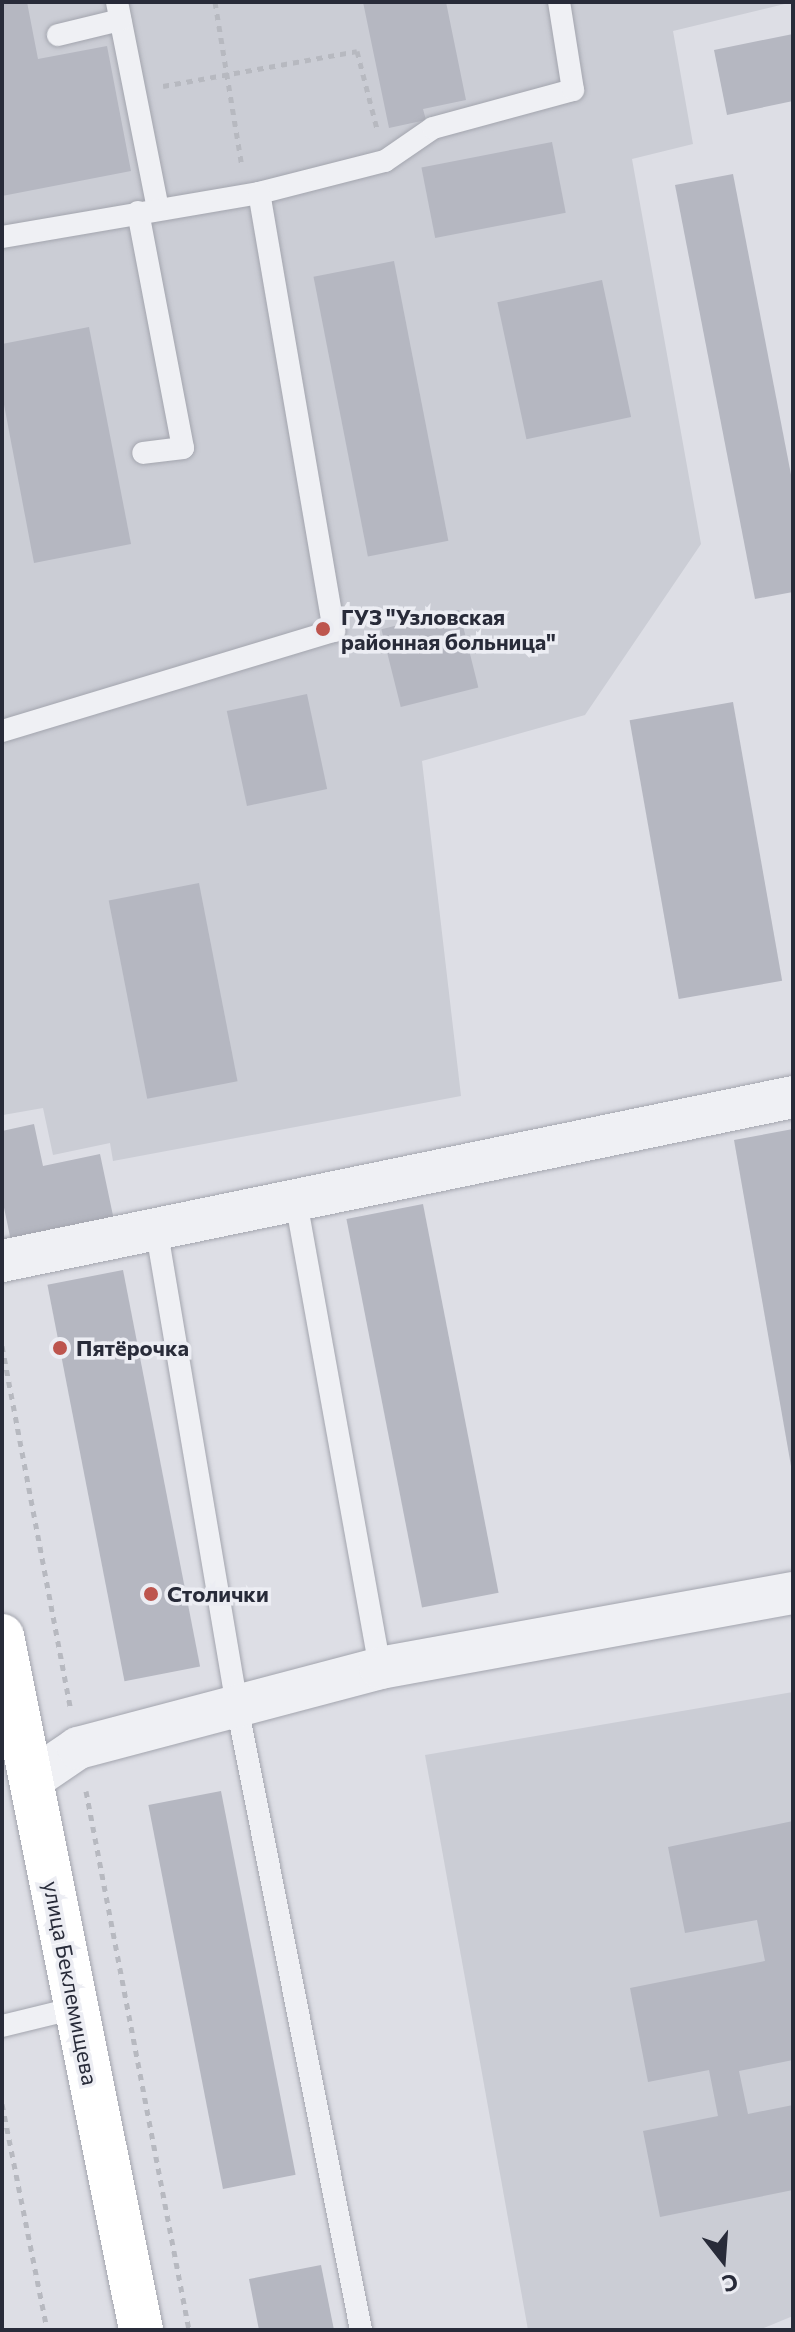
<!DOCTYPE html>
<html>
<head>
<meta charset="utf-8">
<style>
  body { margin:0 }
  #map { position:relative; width:795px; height:2332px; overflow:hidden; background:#dddee5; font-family:Commissioner,sans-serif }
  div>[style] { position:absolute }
  .built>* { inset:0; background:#cbcdd5 }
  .building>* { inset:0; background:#b5b7c1; transform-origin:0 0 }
  .path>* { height:5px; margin-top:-2.5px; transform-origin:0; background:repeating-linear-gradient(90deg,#b7b9c0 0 6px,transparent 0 12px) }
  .roads { filter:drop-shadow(0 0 2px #a3a5ae) drop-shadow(0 0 2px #a3a5ae) }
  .lane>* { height:22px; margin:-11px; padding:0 11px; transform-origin:11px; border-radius:11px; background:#eff0f4 }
  .street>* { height:42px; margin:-21px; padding:0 21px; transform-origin:21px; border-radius:21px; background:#eff0f4 }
  .secondary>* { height:44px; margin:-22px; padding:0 22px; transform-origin:22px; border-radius:22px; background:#fff }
  .dots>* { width:22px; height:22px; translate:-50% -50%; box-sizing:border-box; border:4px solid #ecedf3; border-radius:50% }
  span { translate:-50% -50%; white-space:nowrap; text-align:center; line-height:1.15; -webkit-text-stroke:7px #ecedf3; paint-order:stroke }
  .poi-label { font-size:22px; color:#282b39; font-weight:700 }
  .left { translate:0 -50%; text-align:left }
  .street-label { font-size:22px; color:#282b39 }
  .frame { position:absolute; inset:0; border:4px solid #282b39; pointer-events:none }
  .north { position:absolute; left:683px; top:2220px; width:80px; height:80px; -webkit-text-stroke:6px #ecedf3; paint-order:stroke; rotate:163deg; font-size:22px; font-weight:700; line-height:32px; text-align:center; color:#282b39 }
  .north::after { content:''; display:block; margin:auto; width:28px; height:36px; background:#282b39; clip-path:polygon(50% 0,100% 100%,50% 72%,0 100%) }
</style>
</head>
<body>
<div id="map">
  <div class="built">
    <div style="clip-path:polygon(2px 2px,793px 2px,673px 31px,693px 144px,632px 159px,701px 544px,585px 715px,422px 761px,461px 1096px,113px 1161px,110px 1143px,53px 1155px,43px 1108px,3px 1115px)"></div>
    <div style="clip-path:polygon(793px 1692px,793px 2316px,759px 2330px,528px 2330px,425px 1755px)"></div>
  </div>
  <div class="building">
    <div style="clip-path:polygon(2px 2px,27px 2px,38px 59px,107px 46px,131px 171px,2px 196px)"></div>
    <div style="clip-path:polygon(363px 2px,446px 2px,466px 100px,423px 109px,426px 120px,389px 128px)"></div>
    <div style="clip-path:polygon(793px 34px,793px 101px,727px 115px,714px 50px)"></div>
    <div style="left:552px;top:142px;width:72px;height:133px;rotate:79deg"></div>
    <div style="clip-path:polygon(733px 174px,793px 485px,793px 592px,755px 599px,675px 185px)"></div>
    <div style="left:394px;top:261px;width:285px;height:82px;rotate:79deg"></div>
    <div style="left:602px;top:280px;width:140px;height:107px;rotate:78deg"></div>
    <div style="clip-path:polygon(89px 327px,131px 544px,34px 563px,2px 394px,2px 344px)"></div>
    <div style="left:459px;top:610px;width:80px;height:80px;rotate:76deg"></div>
    <div style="left:307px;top:694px;width:97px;height:82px;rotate:78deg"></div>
    <div style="left:733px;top:702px;width:283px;height:105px;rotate:80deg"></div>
    <div style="left:199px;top:883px;width:202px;height:92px;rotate:79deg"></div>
    <div style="clip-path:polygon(34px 1124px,43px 1166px,100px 1154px,115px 1225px,12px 1246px,2px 1198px,2px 1131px)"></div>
    <div style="clip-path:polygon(793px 1129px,793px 1466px,791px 1466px,734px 1140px)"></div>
    <div style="left:423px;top:1204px;width:396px;height:78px;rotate:79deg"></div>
    <div style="left:123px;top:1270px;width:404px;height:77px;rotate:79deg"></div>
    <div style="left:221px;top:1791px;width:391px;height:74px;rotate:79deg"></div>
    <div style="clip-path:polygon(793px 1821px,793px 2060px,739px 2071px,748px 2114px,793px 2105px,793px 2190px,660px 2217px,643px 2131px,718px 2116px,709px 2070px,648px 2082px,630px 1988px,765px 1961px,757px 1920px,685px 1933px,668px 1847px)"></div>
    <div style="clip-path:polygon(321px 2265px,334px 2330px,259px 2330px,249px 2279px)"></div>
  </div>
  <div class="path">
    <div style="left:215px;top:2px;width:166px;rotate:80.7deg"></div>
    <div style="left:163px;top:86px;width:197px;rotate:-10.2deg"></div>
    <div style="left:357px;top:51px;width:81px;rotate:75.6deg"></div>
    <div style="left:2px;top:1346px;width:370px;rotate:79.3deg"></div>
    <div style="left:86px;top:1791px;width:549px;rotate:79.18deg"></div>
    <div style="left:2px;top:2104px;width:230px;rotate:78.7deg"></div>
  </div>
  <div class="roads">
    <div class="lane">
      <div style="left:117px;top:2px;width:211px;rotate:78.8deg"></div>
      <div style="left:58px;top:35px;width:64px;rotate:-13.6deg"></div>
      <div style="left:138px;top:212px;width:240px;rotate:79.2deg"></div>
      <div style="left:183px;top:448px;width:40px;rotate:172.9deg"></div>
      <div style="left:2px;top:237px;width:261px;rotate:-9.7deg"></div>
      <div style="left:259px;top:193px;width:130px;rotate:-14.3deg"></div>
      <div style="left:385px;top:161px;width:58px;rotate:-34.5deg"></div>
      <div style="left:433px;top:128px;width:145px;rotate:-15.2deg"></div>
      <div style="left:573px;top:90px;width:89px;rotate:-99deg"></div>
      <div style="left:2px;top:731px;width:347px;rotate:-16.8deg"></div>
      <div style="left:334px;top:631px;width:444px;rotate:-99.7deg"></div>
      <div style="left:296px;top:1201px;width:474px;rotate:79.8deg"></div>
      <div style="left:156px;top:1227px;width:486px;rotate:80.4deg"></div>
      <div style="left:237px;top:1706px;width:636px;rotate:78.76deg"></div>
      <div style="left:2px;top:2026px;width:76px;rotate:-13.7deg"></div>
    </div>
    <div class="street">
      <div style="left:2px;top:1261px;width:808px;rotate:-11.71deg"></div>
      <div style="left:31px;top:1780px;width:57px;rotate:-34.2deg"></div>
      <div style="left:78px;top:1748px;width:312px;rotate:-14.8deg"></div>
      <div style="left:380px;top:1668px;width:420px;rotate:-10.3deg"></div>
    </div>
    <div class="secondary">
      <div style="left:2px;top:1636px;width:708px;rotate:78.67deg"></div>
    </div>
  </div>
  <div class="dots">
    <div style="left:323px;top:629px;background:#bd554e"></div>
    <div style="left:60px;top:1348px;background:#bd554e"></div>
    <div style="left:151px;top:1594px;background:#bd554e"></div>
  </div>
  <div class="poi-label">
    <span class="left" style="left:341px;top:629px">ГУЗ "Узловская<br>районная больница"</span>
    <span class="left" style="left:76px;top:1348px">Пятёрочка</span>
    <span class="left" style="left:167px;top:1594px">Столички</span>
  </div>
  <div class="street-label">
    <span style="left:71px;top:1983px;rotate:79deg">улица Беклемищева</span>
  </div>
  <div class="frame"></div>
  <div class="north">С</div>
</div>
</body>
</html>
